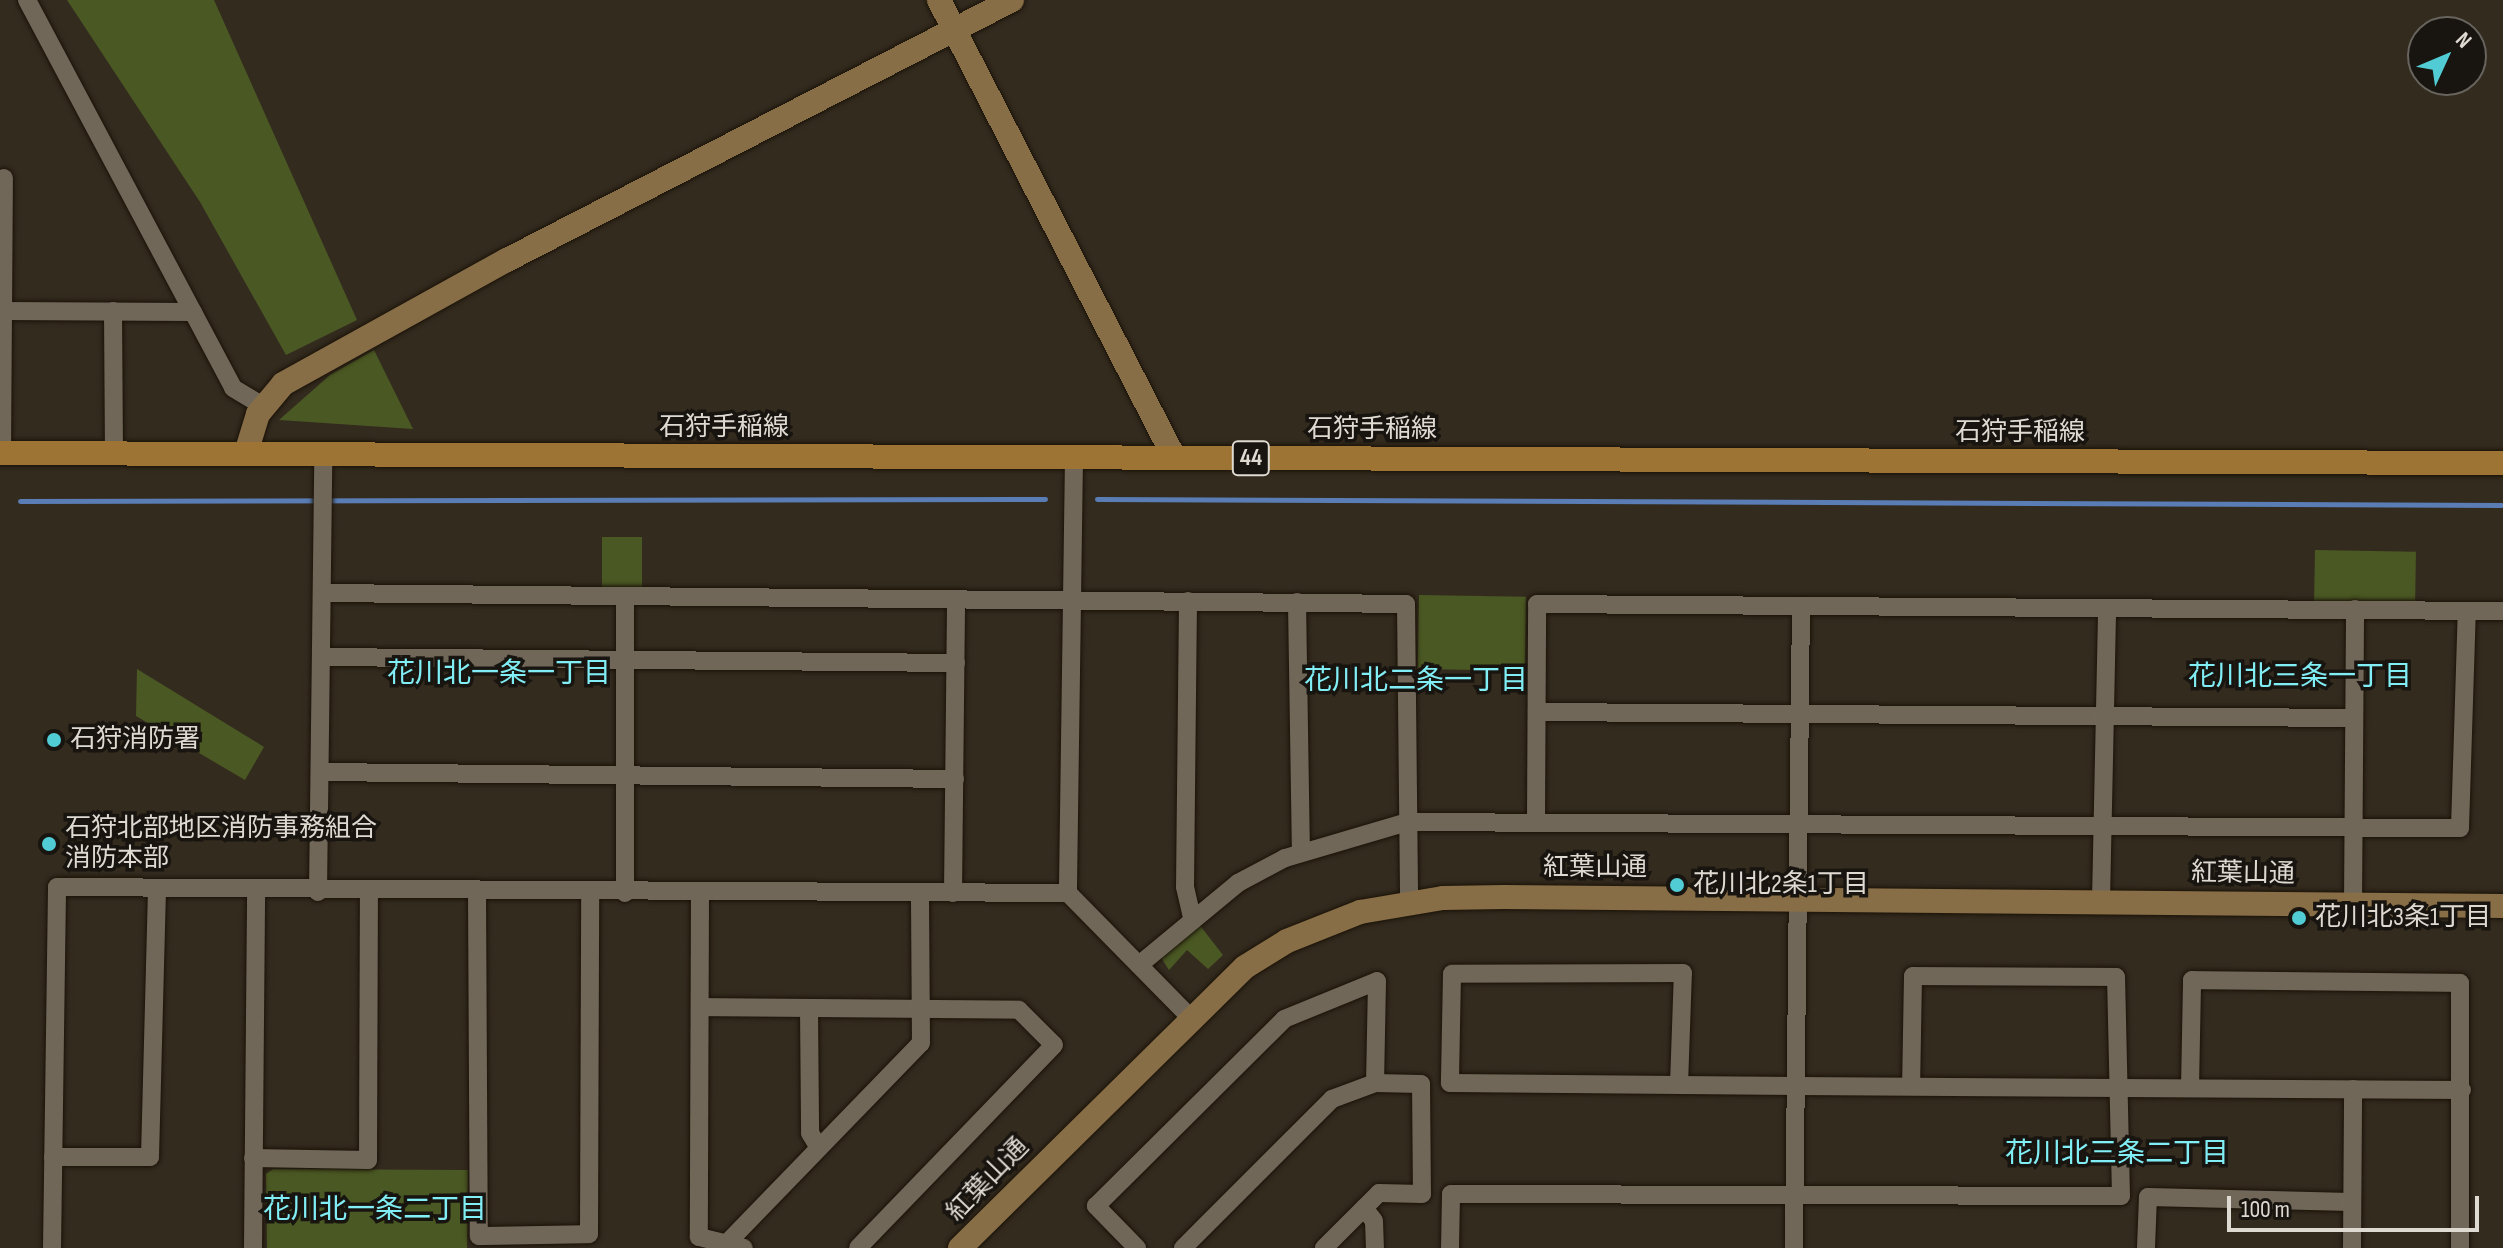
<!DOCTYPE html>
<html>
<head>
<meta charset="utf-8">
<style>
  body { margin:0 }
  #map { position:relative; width:2503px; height:1248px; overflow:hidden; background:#342b1f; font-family:"Sofia Sans Condensed","Noto Sans JP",sans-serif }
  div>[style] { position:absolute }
  .green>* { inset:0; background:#4a5823; transform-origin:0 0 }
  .stream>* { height:5px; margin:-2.5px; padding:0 2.5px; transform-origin:2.5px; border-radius:2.5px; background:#597db4 }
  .roads { filter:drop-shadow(0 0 2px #1b1308) drop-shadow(0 0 2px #1b1308) }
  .street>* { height:18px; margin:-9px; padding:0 9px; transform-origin:9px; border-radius:9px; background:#716759 }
  .secondary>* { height:24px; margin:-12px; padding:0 12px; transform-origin:12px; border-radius:12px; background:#886e47 }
  .primary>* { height:24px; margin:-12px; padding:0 12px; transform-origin:12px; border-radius:12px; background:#9e7434 }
  .dots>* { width:22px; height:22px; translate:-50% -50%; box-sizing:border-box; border:4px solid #18140f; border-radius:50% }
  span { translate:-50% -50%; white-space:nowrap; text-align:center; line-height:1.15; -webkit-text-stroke:7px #18140f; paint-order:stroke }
  .shield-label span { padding:2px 6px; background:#18140f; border:2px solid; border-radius:6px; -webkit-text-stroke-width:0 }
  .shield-label { font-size:24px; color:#ded9d1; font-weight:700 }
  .street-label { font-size:26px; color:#ded9d1 }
  .poi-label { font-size:26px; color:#ded9d1 }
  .left { translate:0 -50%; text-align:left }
  .neighbourhood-label { font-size:28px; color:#81edf4 }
  .north { position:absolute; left:2407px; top:16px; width:80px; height:80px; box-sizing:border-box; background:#18140f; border:2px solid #67635d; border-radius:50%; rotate:46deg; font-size:22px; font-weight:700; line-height:32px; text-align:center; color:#ded9d1 }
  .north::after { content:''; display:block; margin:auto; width:28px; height:36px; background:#51ccd4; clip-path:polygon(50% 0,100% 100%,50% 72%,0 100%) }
  .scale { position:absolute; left:2227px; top:1196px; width:252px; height:36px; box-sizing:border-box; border:4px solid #ded9d1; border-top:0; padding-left:10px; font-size:24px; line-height:28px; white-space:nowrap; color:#ded9d1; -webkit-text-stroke:6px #18140f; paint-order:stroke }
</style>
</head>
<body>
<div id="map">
  <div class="green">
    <div style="clip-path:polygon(67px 0,214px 0,357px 320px,286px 355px,200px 202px)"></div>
    <div style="clip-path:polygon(374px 350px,413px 429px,279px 420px,330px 375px)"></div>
    <div style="left:602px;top:537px;width:40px;height:51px"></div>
    <div style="left:2315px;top:550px;width:101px;height:52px;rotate:1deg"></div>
    <div style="left:1419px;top:595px;width:107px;height:74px;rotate:1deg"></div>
    <div style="clip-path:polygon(137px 669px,264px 747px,245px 780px,136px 716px)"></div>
    <div style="clip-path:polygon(1198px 923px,1223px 955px,1208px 969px,1187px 950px,1169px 970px,1160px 956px)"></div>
    <div style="clip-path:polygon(273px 1169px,468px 1170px,467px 1248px,267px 1248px,266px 1174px)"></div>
  </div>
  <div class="stream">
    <div style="left:1097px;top:499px;width:1404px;rotate:0.24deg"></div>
    <div style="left:20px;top:501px;width:1025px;rotate:-0.11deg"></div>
  </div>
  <div class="roads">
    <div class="street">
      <div style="left:27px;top:0;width:439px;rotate:62deg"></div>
      <div style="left:233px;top:388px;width:35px;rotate:31deg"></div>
      <div style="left:3px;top:311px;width:190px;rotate:0.3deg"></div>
      <div style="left:113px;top:311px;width:142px;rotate:89.6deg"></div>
      <div style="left:2px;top:453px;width:275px;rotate:-89.6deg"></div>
      <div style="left:1074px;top:457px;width:436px;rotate:90.8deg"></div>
      <div style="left:1068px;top:893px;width:174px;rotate:45.5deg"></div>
      <div style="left:324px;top:593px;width:1082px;rotate:0.58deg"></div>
      <div style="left:1406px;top:604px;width:299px;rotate:89.4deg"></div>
      <div style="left:1188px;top:601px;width:286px;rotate:90.6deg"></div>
      <div style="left:1185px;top:887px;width:32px;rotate:77deg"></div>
      <div style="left:1297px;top:602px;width:250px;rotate:89.1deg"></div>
      <div style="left:323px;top:657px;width:633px;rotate:0.54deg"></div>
      <div style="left:1537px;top:712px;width:815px;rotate:0.42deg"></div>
      <div style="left:321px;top:772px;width:634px;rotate:0.63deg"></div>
      <div style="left:1536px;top:822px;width:218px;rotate:-89.7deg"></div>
      <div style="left:1537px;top:604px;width:966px;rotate:0.42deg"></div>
      <div style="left:318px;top:892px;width:436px;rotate:-89.3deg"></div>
      <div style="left:477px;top:892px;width:344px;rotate:89.7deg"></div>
      <div style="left:479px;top:1236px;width:110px;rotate:-1deg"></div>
      <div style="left:589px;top:1234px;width:342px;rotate:-89.8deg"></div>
      <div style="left:625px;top:893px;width:297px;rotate:-90deg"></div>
      <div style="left:700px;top:893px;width:344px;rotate:90.2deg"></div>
      <div style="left:699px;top:1237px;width:46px;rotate:13.7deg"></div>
      <div style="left:953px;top:893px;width:294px;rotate:-89.4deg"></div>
      <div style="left:2101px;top:901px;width:293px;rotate:-88.8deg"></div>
      <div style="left:2353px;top:904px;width:295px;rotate:-89.6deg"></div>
      <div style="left:1139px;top:965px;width:129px;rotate:-39.6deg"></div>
      <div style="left:1238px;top:883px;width:53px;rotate:-28deg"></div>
      <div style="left:1285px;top:858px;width:127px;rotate:-16.4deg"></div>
      <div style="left:1407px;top:822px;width:1053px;rotate:0.33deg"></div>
      <div style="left:2460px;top:828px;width:217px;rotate:-88.2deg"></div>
      <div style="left:700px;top:1007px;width:319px;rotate:0.5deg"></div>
      <div style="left:1019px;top:1010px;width:49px;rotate:45deg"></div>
      <div style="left:1054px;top:1045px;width:282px;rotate:134deg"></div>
      <div style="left:809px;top:1008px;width:125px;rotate:89.5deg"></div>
      <div style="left:810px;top:1133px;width:17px;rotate:59deg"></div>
      <div style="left:1679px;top:1085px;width:112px;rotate:-88deg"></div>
      <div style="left:1683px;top:973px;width:231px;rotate:179.8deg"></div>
      <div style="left:1452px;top:974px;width:109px;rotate:91.1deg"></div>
      <div style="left:1450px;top:1083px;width:346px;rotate:0.5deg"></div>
      <div style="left:1796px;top:1086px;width:666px;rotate:0.34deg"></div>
      <div style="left:2190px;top:1088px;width:108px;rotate:-88.9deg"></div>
      <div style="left:2192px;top:980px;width:268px;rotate:0.6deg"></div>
      <div style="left:2460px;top:983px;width:265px;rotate:90deg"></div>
      <div style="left:53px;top:1157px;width:97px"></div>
      <div style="left:150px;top:1157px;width:268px;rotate:-88.5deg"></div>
      <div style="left:253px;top:1158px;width:115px;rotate:1deg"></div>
      <div style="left:368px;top:1160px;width:268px;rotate:-89.8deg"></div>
      <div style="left:1364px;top:1208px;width:16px;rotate:52deg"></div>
      <div style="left:1374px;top:1221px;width:27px;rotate:88deg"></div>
      <div style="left:730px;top:1240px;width:274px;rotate:-45.9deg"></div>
      <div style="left:921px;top:1043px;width:150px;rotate:-90.4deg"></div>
      <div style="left:52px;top:1248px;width:361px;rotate:-89.2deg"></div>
      <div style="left:57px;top:887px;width:1011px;rotate:0.34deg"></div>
      <div style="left:253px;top:1248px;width:357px;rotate:-89.5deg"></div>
      <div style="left:1137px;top:1248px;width:59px;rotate:-134.3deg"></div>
      <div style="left:1096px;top:1206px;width:265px;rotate:-44.8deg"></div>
      <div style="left:1284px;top:1019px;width:100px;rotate:-22.2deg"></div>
      <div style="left:1377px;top:981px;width:102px;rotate:91.1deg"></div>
      <div style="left:1183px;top:1248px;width:211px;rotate:-45deg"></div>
      <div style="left:1332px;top:1099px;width:46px;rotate:-20.4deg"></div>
      <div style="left:1375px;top:1083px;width:46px;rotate:1.2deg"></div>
      <div style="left:1421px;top:1084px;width:110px;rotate:89.5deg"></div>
      <div style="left:1422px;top:1194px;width:43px;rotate:-178.7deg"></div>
      <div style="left:1379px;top:1193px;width:78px;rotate:135deg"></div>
      <div style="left:1450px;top:1248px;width:54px;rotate:-88.9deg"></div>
      <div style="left:1451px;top:1194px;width:670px;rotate:0.17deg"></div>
      <div style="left:2121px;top:1196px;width:219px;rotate:-91.3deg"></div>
      <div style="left:2116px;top:977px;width:203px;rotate:-179.7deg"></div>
      <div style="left:1913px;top:976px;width:110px;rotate:91deg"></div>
      <div style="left:1794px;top:1248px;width:642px;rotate:-89.38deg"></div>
      <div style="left:2146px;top:1248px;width:51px;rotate:-87.8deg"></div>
      <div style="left:2148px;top:1197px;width:204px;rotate:1.4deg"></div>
      <div style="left:2352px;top:1248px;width:159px;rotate:-89.6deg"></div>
    </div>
    <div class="secondary">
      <div style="left:939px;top:0;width:514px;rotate:62.79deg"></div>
      <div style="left:246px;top:453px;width:41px;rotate:-72.9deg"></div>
      <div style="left:258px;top:414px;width:39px;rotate:-50deg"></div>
      <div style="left:283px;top:384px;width:256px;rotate:-29deg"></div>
      <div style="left:507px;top:260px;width:568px;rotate:-27.24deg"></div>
      <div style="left:960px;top:1248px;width:400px;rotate:-44.6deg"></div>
      <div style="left:1245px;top:967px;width:49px;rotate:-31.8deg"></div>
      <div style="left:1287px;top:941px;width:79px;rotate:-21.7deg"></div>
      <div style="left:1360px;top:912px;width:84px;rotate:-9.6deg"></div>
      <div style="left:1443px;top:898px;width:61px;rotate:-0.9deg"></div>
      <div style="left:1504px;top:897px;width:999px;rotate:0.52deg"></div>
    </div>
    <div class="primary">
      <div style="left:0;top:453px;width:2503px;rotate:0.23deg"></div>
    </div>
  </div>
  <div class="dots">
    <div style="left:54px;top:740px;background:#51ccd4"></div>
    <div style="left:49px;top:844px;background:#51ccd4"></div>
    <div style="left:1677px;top:885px;background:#51ccd4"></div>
    <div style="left:2299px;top:918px;background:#51ccd4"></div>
  </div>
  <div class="shield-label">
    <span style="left:1251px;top:458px">44</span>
  </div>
  <div class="street-label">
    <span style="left:724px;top:428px">石狩手稲線</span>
    <span style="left:1372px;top:430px">石狩手稲線</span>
    <span style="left:2020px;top:433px">石狩手稲線</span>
    <span style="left:1595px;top:868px">紅葉山通</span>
    <span style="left:2243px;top:874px;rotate:1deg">紅葉山通</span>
    <span style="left:988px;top:1180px;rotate:-46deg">紅葉山通</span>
  </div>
  <div class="poi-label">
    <span class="left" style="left:70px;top:740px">石狩消防署</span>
    <span class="left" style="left:65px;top:844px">石狩北部地区消防事務組合<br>消防本部</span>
    <span class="left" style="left:1693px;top:885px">花川北2条1丁目</span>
    <span class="left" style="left:2315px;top:918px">花川北3条1丁目</span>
  </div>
  <div class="neighbourhood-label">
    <span style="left:499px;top:674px">花川北一条一丁目</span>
    <span style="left:2300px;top:677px">花川北三条一丁目</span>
    <span style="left:1416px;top:681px">花川北二条一丁目</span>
    <span style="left:2117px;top:1154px">花川北三条二丁目</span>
    <span style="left:375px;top:1210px">花川北一条二丁目</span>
  </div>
  <div class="north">N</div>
  <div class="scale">100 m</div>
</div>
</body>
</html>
